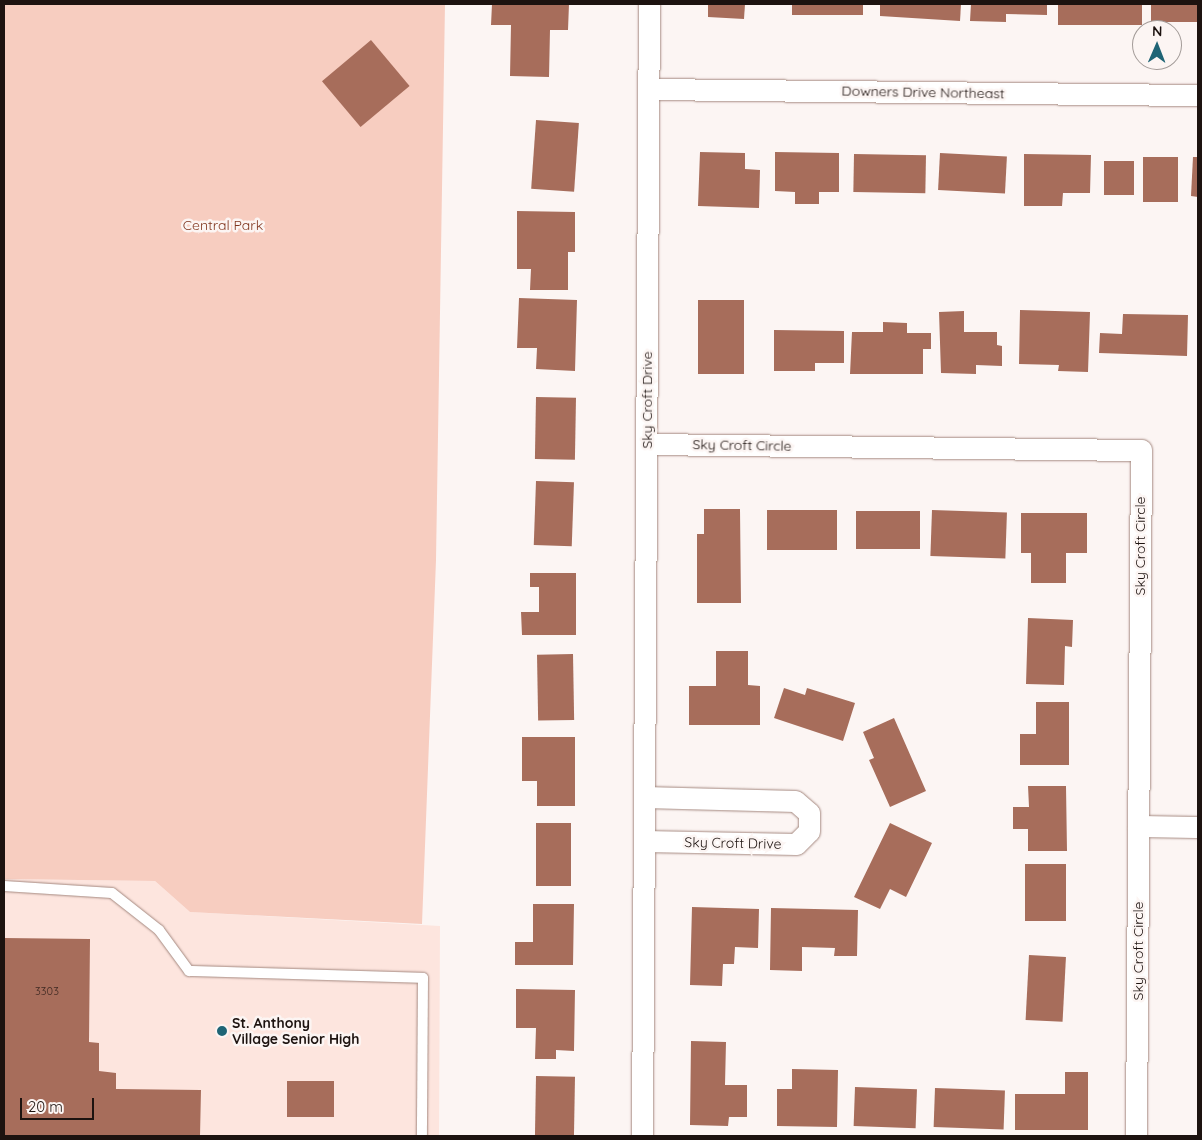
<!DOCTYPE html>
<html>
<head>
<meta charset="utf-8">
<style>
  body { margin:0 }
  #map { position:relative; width:1202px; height:1140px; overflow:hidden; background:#fcf5f3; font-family:Quicksand,sans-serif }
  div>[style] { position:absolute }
  .built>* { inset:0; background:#fde5de }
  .green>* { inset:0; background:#f7cdc0 }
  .building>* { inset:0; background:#a76d5b; transform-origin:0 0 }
  .roads { filter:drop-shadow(0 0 1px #a58980) drop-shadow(0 0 1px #a58980) }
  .lane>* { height:10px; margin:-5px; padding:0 5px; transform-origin:5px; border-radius:5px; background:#fff }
  .street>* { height:21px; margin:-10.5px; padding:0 10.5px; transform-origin:10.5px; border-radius:10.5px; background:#fff }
  .dots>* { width:14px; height:14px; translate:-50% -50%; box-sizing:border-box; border:2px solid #fcf5f3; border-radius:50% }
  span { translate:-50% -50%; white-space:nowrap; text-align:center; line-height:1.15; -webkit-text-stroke:5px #fcf5f3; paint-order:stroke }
  .number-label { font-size:11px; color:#402a23 }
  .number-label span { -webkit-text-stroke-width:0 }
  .street-label { font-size:14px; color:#1d1310 }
  .park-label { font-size:14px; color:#81361f }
  .poi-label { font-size:14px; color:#1d1310; font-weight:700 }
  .left { translate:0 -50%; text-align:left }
  .frame { position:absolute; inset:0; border:5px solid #1d1310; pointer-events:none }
  .north { position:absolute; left:1132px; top:20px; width:50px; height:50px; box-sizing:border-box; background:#fcf5f3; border:1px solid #a39b98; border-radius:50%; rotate:1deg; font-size:14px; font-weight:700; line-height:20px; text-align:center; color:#1d1310 }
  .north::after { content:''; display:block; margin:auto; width:18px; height:22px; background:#1f6475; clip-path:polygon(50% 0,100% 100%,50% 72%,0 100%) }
  .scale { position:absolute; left:20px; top:1098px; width:74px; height:22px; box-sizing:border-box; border:2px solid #1d1310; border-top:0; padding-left:6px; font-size:15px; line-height:18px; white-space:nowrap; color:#1d1310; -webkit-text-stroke:4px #fcf5f3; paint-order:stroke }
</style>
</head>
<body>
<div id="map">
  <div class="built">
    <div style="clip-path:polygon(4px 879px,155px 881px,190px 912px,440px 926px,439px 1136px,4px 1136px)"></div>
  </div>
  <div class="green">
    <div style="clip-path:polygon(4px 4px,445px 4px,436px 560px,422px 924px,190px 912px,155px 881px,4px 879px)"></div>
  </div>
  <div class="building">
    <div style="clip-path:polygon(492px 4px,569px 4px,568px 30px,550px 30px,549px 77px,510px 76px,511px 25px,491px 25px)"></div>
    <div style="clip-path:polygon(708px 4px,745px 4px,744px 19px,708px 17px)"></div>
    <div style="left:792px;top:4px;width:71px;height:11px"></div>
    <div style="clip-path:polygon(880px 4px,961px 4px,960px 21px,880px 16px)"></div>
    <div style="clip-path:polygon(971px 4px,1047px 4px,1047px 15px,1006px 14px,1006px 22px,970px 21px)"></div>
    <div style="left:1058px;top:4px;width:84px;height:21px"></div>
    <div style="left:1151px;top:4px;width:47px;height:18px"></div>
    <div style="left:371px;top:40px;width:60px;height:64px;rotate:50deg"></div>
    <div style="left:536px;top:120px;width:43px;height:69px;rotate:4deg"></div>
    <div style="clip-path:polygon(700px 152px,745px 153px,745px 169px,760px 170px,759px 208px,698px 206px)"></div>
    <div style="clip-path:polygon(775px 152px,839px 153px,839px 192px,819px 192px,819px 204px,795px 204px,795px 192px,775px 191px)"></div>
    <div style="left:940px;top:153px;width:67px;height:37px;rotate:3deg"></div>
    <div style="left:854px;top:154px;width:72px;height:38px;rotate:1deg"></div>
    <div style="clip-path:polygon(1024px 154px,1091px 155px,1090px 193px,1063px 193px,1062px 206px,1024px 206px)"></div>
    <div style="left:1143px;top:157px;width:35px;height:45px"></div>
    <div style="clip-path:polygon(1193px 157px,1198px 157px,1198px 197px,1191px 196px)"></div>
    <div style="left:1104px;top:161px;width:30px;height:34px"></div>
    <div style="clip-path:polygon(517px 211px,575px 212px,575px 252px,568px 252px,568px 290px,530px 290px,531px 269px,517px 269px)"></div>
    <div style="clip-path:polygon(519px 298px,577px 300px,575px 371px,536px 369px,537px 348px,517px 348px)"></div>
    <div style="left:698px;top:300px;width:46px;height:74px"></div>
    <div style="clip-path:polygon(1020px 310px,1090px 312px,1088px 372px,1058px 371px,1059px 365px,1019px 364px)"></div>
    <div style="clip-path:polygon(964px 311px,964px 332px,997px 332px,997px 345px,1002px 346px,1002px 366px,976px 365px,976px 374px,941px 373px,939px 312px)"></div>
    <div style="clip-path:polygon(1123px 314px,1188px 315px,1187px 356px,1099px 353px,1100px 333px,1122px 334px)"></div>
    <div style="clip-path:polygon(883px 322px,907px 323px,907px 333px,931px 333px,931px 349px,923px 349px,923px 374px,850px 374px,852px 332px,883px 332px)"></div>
    <div style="clip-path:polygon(774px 330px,844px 331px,844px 363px,815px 363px,815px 371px,774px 371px)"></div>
    <div style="left:536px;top:397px;width:40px;height:62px;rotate:1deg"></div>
    <div style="left:536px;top:481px;width:38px;height:64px;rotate:2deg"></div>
    <div style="clip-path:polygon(704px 509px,740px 509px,741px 603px,697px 603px,697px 534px,704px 534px)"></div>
    <div style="left:767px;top:510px;width:70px;height:40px"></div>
    <div style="left:932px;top:510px;width:75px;height:46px;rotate:2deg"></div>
    <div style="left:856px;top:511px;width:64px;height:38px"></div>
    <div style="clip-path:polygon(1021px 513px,1087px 513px,1087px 553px,1066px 553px,1066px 583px,1031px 583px,1031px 553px,1021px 553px)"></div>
    <div style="clip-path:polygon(530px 573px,576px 573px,576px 635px,522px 635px,521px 612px,539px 612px,539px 587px,530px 587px)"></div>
    <div style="clip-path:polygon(1028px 618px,1073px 620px,1072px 647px,1065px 646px,1064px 685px,1026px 684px)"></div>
    <div style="clip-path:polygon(716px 651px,748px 651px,748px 685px,760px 686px,760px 725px,689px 725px,689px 686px,716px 686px)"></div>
    <div style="left:573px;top:654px;width:66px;height:36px;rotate:89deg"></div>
    <div style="clip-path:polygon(784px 688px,805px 695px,807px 688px,855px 703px,843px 741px,774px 718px)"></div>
    <div style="clip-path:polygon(1036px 702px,1069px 702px,1069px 765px,1020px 765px,1020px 734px,1036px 734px)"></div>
    <div style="clip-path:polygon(894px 718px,926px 791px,890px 807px,869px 760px,874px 758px,863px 732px)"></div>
    <div style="clip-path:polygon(522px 737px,575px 737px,575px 806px,537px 806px,537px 781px,522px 781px)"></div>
    <div style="clip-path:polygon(1028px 786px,1066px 786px,1067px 851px,1028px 851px,1028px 829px,1013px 829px,1013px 807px,1029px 807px)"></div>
    <div style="left:536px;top:823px;width:35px;height:63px"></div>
    <div style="clip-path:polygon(890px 823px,932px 843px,906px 897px,890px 889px,880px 909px,854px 897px)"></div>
    <div style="left:1025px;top:864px;width:41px;height:57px"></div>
    <div style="clip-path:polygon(533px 904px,574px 904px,573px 965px,515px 965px,515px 942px,533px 942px)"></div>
    <div style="clip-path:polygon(692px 907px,759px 909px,758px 948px,735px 947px,734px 964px,723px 964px,722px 986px,690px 985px)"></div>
    <div style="clip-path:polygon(771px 908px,858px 910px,857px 956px,834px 956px,835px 948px,802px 947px,802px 971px,770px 970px)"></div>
    <div style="clip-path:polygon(4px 938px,90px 939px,89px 1042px,99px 1043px,99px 1071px,116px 1073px,116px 1089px,201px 1090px,200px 1136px,4px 1136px)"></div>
    <div style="left:1029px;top:955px;width:37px;height:65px;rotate:3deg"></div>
    <div style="clip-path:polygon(516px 989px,575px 990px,574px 1051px,556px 1050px,556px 1059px,535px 1059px,536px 1028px,516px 1028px)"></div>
    <div style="clip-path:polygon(691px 1041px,726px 1042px,725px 1085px,747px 1085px,747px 1117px,729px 1117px,728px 1126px,690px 1125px)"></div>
    <div style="clip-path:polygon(792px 1069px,838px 1070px,837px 1127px,777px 1126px,777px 1089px,792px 1089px)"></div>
    <div style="clip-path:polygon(1065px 1072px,1088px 1072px,1088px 1130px,1015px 1130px,1015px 1094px,1065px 1094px)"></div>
    <div style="left:536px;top:1076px;width:39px;height:60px;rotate:1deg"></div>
    <div style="left:334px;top:1081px;width:36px;height:47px;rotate:90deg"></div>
    <div style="left:855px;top:1087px;width:62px;height:39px;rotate:2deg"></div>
    <div style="left:935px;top:1088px;width:70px;height:39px;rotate:2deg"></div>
  </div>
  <div class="roads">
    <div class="lane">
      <div style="left:4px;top:886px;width:108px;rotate:3.7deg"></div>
      <div style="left:112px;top:893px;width:60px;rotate:38.2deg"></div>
      <div style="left:159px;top:930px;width:51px;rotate:53.8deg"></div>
      <div style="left:189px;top:971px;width:234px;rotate:1.7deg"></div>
      <div style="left:423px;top:978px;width:158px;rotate:90.4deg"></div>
    </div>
    <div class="street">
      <div style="left:648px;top:89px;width:550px;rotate:0.63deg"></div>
      <div style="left:646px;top:444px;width:495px;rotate:0.7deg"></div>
      <div style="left:1141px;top:450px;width:686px;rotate:90.42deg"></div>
      <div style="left:1138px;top:826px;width:60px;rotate:1deg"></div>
      <div style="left:644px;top:841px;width:152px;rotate:1.1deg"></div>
      <div style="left:796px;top:844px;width:18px;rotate:-45deg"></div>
      <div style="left:809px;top:831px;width:18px;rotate:-90deg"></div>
      <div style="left:809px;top:813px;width:18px;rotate:-139deg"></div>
      <div style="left:795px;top:801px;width:151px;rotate:-178.5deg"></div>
      <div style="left:642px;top:1136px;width:1132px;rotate:-89.65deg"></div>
    </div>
  </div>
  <div class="dots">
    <div style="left:222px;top:1031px;background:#1f6475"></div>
  </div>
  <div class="number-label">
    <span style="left:47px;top:991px">3303</span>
  </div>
  <div class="street-label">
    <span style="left:923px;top:92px;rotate:1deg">Downers Drive Northeast</span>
    <span style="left:647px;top:400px;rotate:-90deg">Sky Croft Drive</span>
    <span style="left:742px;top:445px;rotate:1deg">Sky Croft Circle</span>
    <span style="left:1140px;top:546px;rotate:-90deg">Sky Croft Circle</span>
    <span style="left:733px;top:843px;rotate:1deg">Sky Croft Drive</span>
    <span style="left:1138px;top:951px;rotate:-90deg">Sky Croft Circle</span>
  </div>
  <div class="park-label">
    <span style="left:223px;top:225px">Central Park</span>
  </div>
  <div class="poi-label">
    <span class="left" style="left:232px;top:1031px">St. Anthony<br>Village Senior High</span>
  </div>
  <div class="frame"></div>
  <div class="north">N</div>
  <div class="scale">20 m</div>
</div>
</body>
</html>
